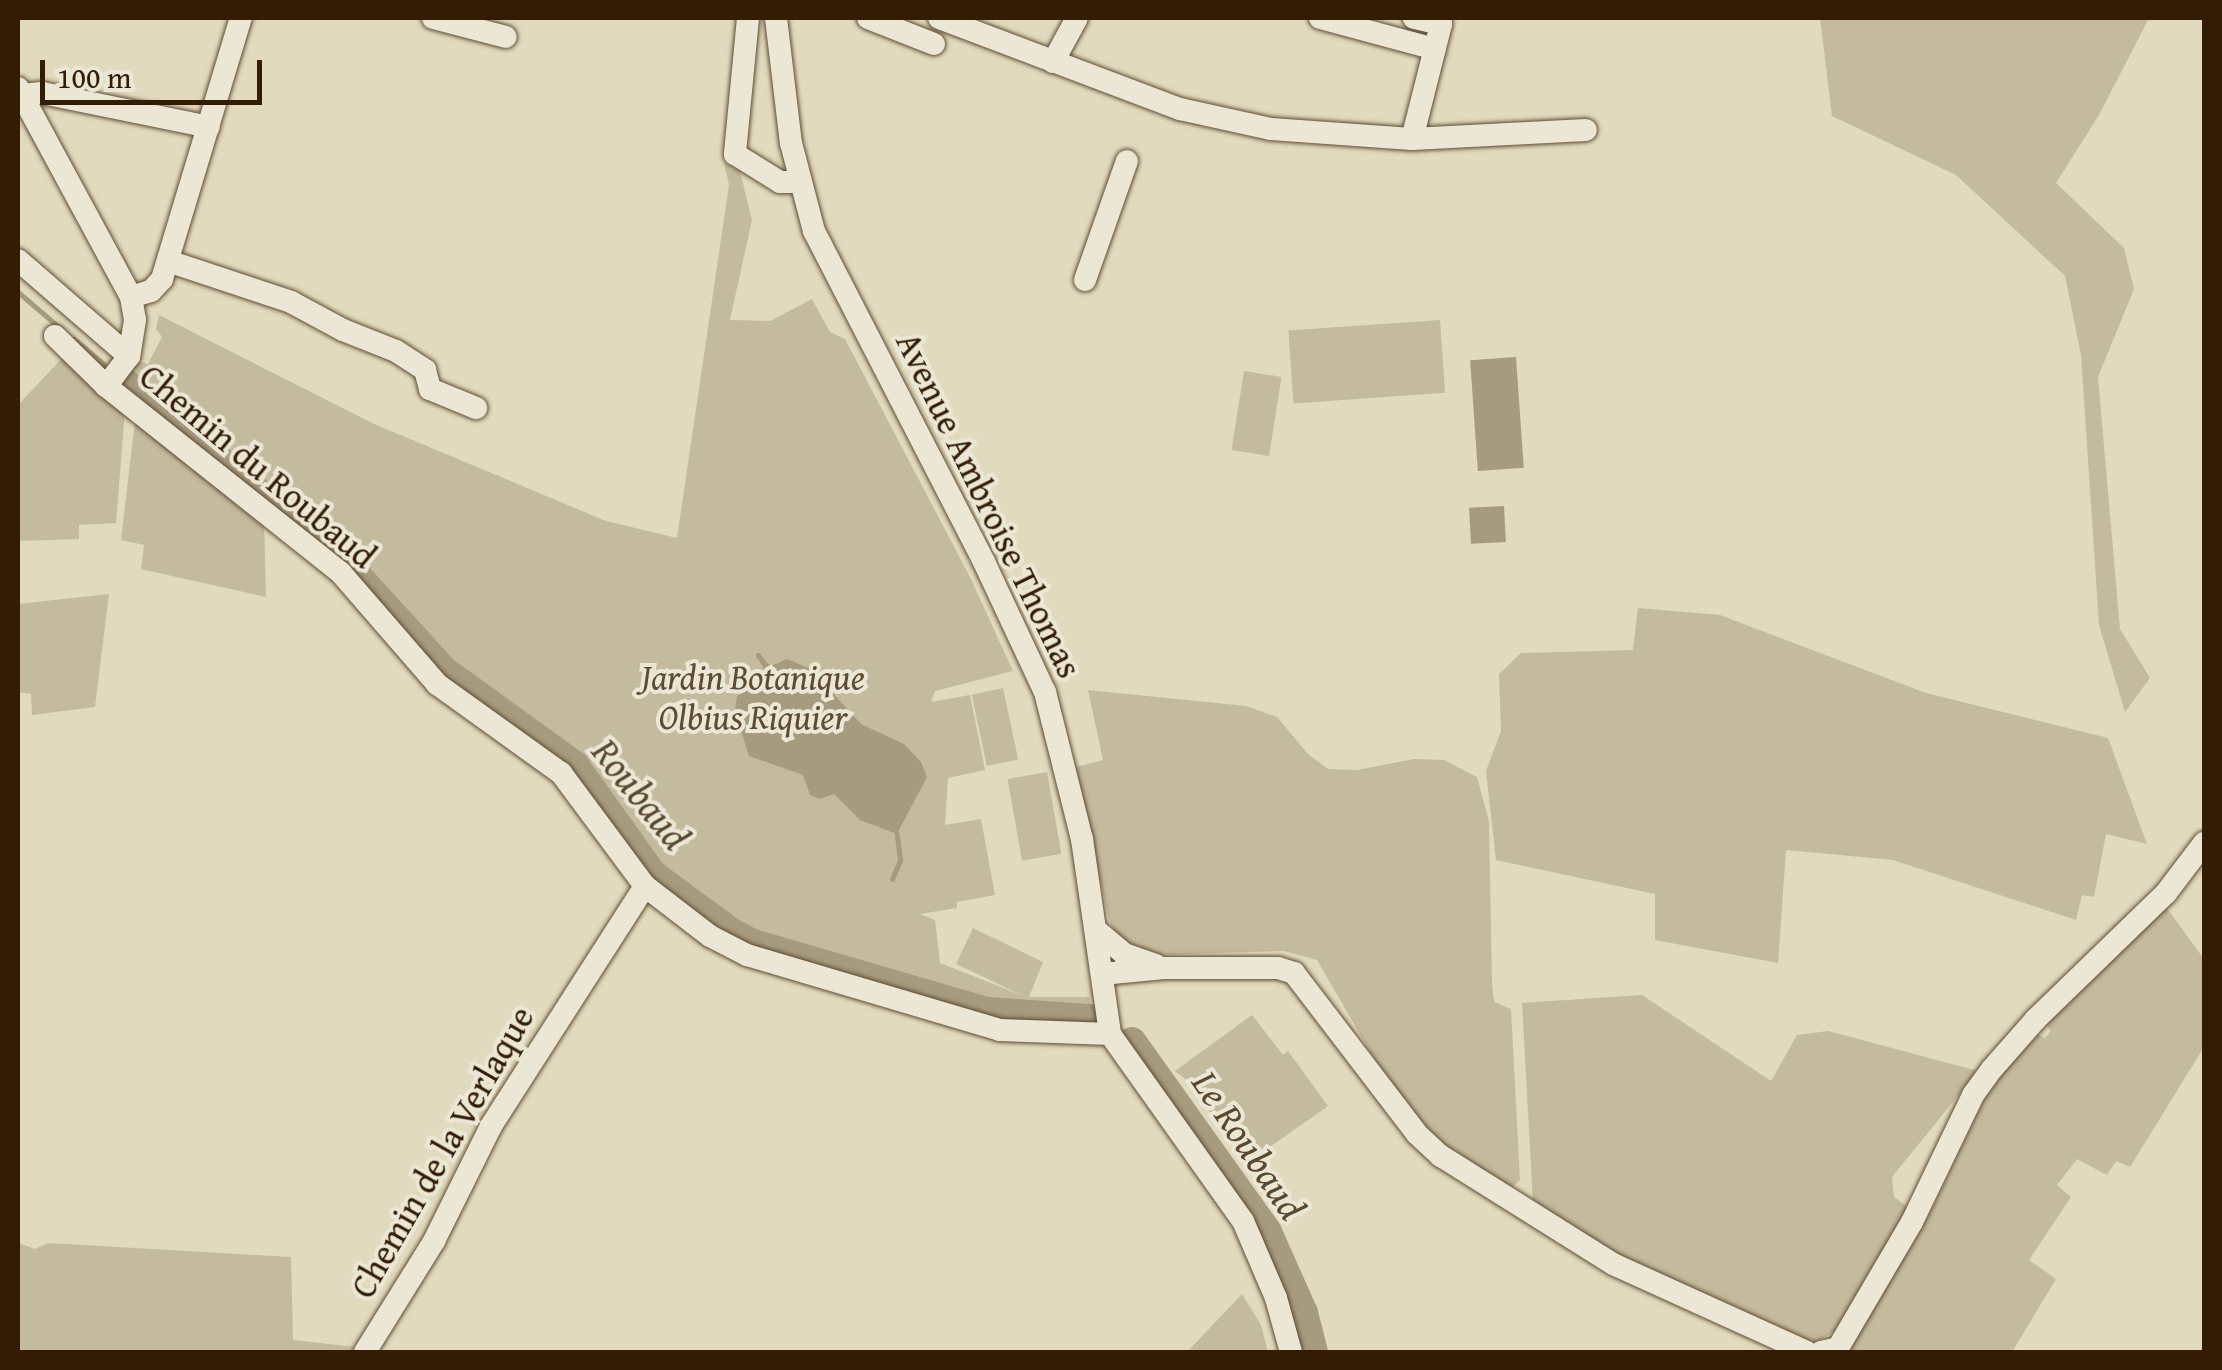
<!DOCTYPE html>
<html>
<head>
<meta charset="utf-8">
<style>
  body { margin:0 }
  #map { position:relative; width:2222px; height:1370px; overflow:hidden; background:#e2dabe; font-family:"Gentium Book Plus",serif }
  div>[style] { position:absolute }
  .green>* { inset:0; background:#c4ba9e; transform-origin:0 0 }
  .water>* { inset:0; background:#a69a7f; transform-origin:0 0 }
  .stream>* { height:5px; margin:-2.5px; padding:0 2.5px; transform-origin:2.5px; border-radius:2.5px; background:#a69a7f }
  .river>* { height:28px; margin:-14px; padding:0 14px; transform-origin:14px; border-radius:14px; background:#a69a7f }
  .roads { filter:drop-shadow(0 0 2px #5e4c32) drop-shadow(0 0 2px #5e4c32) }
  .minor>* { height:22px; margin:-11px; padding:0 11px; transform-origin:11px; border-radius:11px; background:#ece7d5 }
  span { translate:-50% -50%; white-space:nowrap; text-align:center; line-height:1.15; -webkit-text-stroke:8px #ece7d5; paint-order:stroke }
  .street-label { font-size:35px; color:#321d04 }
  .park-label { font-size:35px; color:#5e4c32; font-style:italic }
  .water-label { font-size:38px; color:#5b492f; font-style:italic }
  .frame { position:absolute; inset:0; border:20px solid #321d04; pointer-events:none }
  .scale { position:absolute; left:40px; top:60px; width:222px; height:45px; box-sizing:border-box; border:5px solid #321d04; border-top:0; padding-left:12px; font-size:30px; line-height:35px; white-space:nowrap; color:#321d04; -webkit-text-stroke:8px #ece7d5; paint-order:stroke }
</style>
</head>
<body>
<div id="map">
  <div class="green">
    <div style="clip-path:polygon(1820px 18px,2149px 18px,2099px 115px,2056px 183px,2124px 248px,2134px 289px,2098px 377px,2120px 629px,2150px 678px,2125px 712px,2099px 625px,2081px 355px,2065px 276px,1956px 175px,1832px 116px)"></div>
    <div style="clip-path:polygon(724px 163px,740px 171px,752px 220px,730px 320px,770px 321px,812px 299px,830px 332px,845px 339px,970px 577px,1013px 671px,935px 691px,931px 702px,970px 695px,985px 770px,948px 778px,945px 825px,981px 819px,995px 895px,957px 902px,957px 908px,920px 914px,935px 920px,940px 963px,1026px 997px,956px 964px,973px 928px,1043px 962px,1029px 997px,1089px 997px,1092px 1010px,997px 1004px,749px 930px,716px 910px,662px 868px,587px 766px,564px 743px,450px 664px,356px 558px,124px 371px,136px 361px,148px 364px,162px 337px,156px 329px,159px 315px,374px 424px,606px 521px,677px 538px,729px 185px)"></div>
    <div style="left:1440px;top:320px;width:73px;height:152px;rotate:86deg"></div>
    <div style="clip-path:polygon(67px 353px,101px 397px,125px 410px,116px 523px,79px 525px,79px 539px,18px 541px,18px 405px)"></div>
    <div style="left:1244px;top:371px;width:38px;height:80px;rotate:9deg"></div>
    <div style="clip-path:polygon(135px 421px,264px 522px,266px 597px,141px 569px,144px 545px,121px 540px)"></div>
    <div style="clip-path:polygon(109px 594px,95px 707px,32px 715px,31px 694px,18px 692px,18px 604px)"></div>
    <div style="clip-path:polygon(1638px 608px,1720px 615px,1926px 693px,2108px 738px,2147px 844px,2106px 834px,2094px 897px,2082px 895px,2076px 920px,1893px 860px,1786px 850px,1778px 963px,1655px 940px,1655px 894px,1496px 860px,1486px 771px,1501px 731px,1499px 674px,1521px 653px,1633px 650px)"></div>
    <div style="left:1003px;top:688px;width:73px;height:32px;rotate:78deg"></div>
    <div style="clip-path:polygon(1088px 690px,1246px 706px,1277px 717px,1308px 754px,1328px 769px,1357px 770px,1414px 759px,1444px 760px,1477px 777px,1489px 821px,1492px 984px,1494px 1002px,1511px 1009px,1520px 1180px,1510px 1189px,1443px 1145px,1415px 1116px,1372px 1055px,1317px 960px,1284px 951px,1153px 955px,1136px 950px,1116px 934px,1109px 920px,1076px 767px,1103px 760px)"></div>
    <div style="left:1047px;top:772px;width:83px;height:40px;rotate:80deg"></div>
    <div style="clip-path:polygon(2166px 907px,2204px 959px,2204px 1047px,2130px 1167px,2116px 1161px,2107px 1175px,2077px 1159px,2057px 1185px,2071px 1197px,2029px 1260px,2056px 1279px,2012px 1352px,1848px 1352px,1934px 1205px,1986px 1096px,2032px 1031px,2045px 1038px,2051px 1031px,2044px 1022px)"></div>
    <div style="clip-path:polygon(1642px 995px,1771px 1081px,1797px 1035px,1828px 1031px,1978px 1071px,1892px 1177px,1894px 1197px,1909px 1208px,1835px 1331px,1817px 1341px,1802px 1342px,1623px 1259px,1533px 1203px,1522px 1003px)"></div>
    <div style="clip-path:polygon(1252px 1015px,1283px 1055px,1288px 1051px,1328px 1106px,1247px 1163px,1188px 1081px,1175px 1071px)"></div>
    <div style="clip-path:polygon(18px 1243px,35px 1249px,48px 1243px,291px 1257px,293px 1340px,355px 1347px,350px 1352px,18px 1352px)"></div>
    <div style="clip-path:polygon(1242px 1294px,1261px 1325px,1268px 1352px,1187px 1352px)"></div>
  </div>
  <div class="water">
    <div style="left:1516px;top:357px;width:111px;height:46px;rotate:86deg"></div>
    <div style="left:1504px;top:506px;width:36px;height:35px;rotate:87deg"></div>
    <div style="clip-path:polygon(787px 659px,811px 669px,861px 724px,904px 744px,921px 762px,927px 777px,897px 834px,860px 820px,834px 794px,820px 799px,810px 795px,803px 775px,749px 756px,735px 712px,737px 696px,755px 687px,766px 675px,763px 667px,768px 663px,771px 666px)"></div>
  </div>
  <div class="stream">
    <div style="left:18px;top:292px;width:57px;rotate:40.7deg"></div>
    <div style="left:74px;top:339px;width:39px;rotate:40deg"></div>
    <div style="left:758px;top:655px;width:12px;rotate:55deg"></div>
    <div style="left:892px;top:879px;width:21px;rotate:-67deg"></div>
    <div style="left:900px;top:860px;width:26px;rotate:-97deg"></div>
  </div>
  <div class="river">
    <div style="left:125px;top:382px;width:291px;rotate:39.4deg"></div>
    <div style="left:350px;top:567px;width:139px;rotate:47.6deg"></div>
    <div style="left:444px;top:670px;width:162px;rotate:35.9deg"></div>
    <div style="left:575px;top:765px;width:134px;rotate:54.4deg"></div>
    <div style="left:653px;top:874px;width:98px;rotate:36.3deg"></div>
    <div style="left:732px;top:932px;width:24px;rotate:28deg"></div>
    <div style="left:753px;top:943px;width:244px;rotate:16.2deg"></div>
    <div style="left:987px;top:1011px;width:102px;rotate:3.9deg"></div>
    <div style="left:1132px;top:1041px;width:234px;rotate:54.5deg"></div>
    <div style="left:1268px;top:1232px;width:89px;rotate:66deg"></div>
    <div style="left:1304px;top:1313px;width:40px;rotate:75.6deg"></div>
  </div>
  <div class="roads">
    <div class="minor">
      <div style="left:433px;top:18px;width:75px;rotate:14.6deg"></div>
      <div style="left:748px;top:18px;width:137px;rotate:95.5deg"></div>
      <div style="left:735px;top:154px;width:53px;rotate:31.9deg"></div>
      <div style="left:780px;top:182px;width:19px"></div>
      <div style="left:776px;top:18px;width:126px;rotate:83.2deg"></div>
      <div style="left:791px;top:143px;width:91px;rotate:75.4deg"></div>
      <div style="left:814px;top:231px;width:372px;rotate:62.8deg"></div>
      <div style="left:984px;top:562px;width:144px;rotate:64.9deg"></div>
      <div style="left:1045px;top:692px;width:152px;rotate:75.9deg"></div>
      <div style="left:1082px;top:839px;width:197px;rotate:81.8deg"></div>
      <div style="left:1110px;top:1034px;width:229px;rotate:54.6deg"></div>
      <div style="left:1243px;top:1221px;width:84px;rotate:66.8deg"></div>
      <div style="left:1276px;top:1298px;width:56px;rotate:74.5deg"></div>
      <div style="left:868px;top:18px;width:71px;rotate:21.5deg"></div>
      <div style="left:939px;top:18px;width:258px;rotate:20.7deg"></div>
      <div style="left:1180px;top:109px;width:93px;rotate:12.4deg"></div>
      <div style="left:1271px;top:129px;width:141px;rotate:4.1deg"></div>
      <div style="left:1412px;top:139px;width:174px;rotate:-3deg"></div>
      <div style="left:1320px;top:18px;width:119px;rotate:15.1deg"></div>
      <div style="left:1053px;top:62px;width:50px;rotate:-61.4deg"></div>
      <div style="left:18px;top:88px;width:238px;rotate:61.6deg"></div>
      <div style="left:131px;top:297px;width:23px;rotate:80deg"></div>
      <div style="left:135px;top:320px;width:36px;rotate:99deg"></div>
      <div style="left:129px;top:356px;width:38px;rotate:127deg"></div>
      <div style="left:22px;top:95px;width:20px;rotate:-6deg"></div>
      <div style="left:42px;top:93px;width:170px;rotate:11.5deg"></div>
      <div style="left:1412px;top:139px;width:119px;rotate:-75.8deg"></div>
      <div style="left:1441px;top:24px;width:28px;rotate:-167deg"></div>
      <div style="left:18px;top:260px;width:147px;rotate:40.9deg"></div>
      <div style="left:168px;top:261px;width:130px;rotate:18.4deg"></div>
      <div style="left:291px;top:302px;width:59px;rotate:28.3deg"></div>
      <div style="left:343px;top:330px;width:57px;rotate:21.6deg"></div>
      <div style="left:396px;top:351px;width:35px;rotate:33deg"></div>
      <div style="left:425px;top:370px;width:20px;rotate:75deg"></div>
      <div style="left:430px;top:389px;width:50px;rotate:22.4deg"></div>
      <div style="left:1085px;top:280px;width:126px;rotate:-70.6deg"></div>
      <div style="left:131px;top:297px;width:21px;rotate:-17deg"></div>
      <div style="left:151px;top:291px;width:16px;rotate:-47deg"></div>
      <div style="left:162px;top:279px;width:273px;rotate:-73.2deg"></div>
      <div style="left:55px;top:336px;width:71px;rotate:44.4deg"></div>
      <div style="left:106px;top:386px;width:300px;rotate:38.5deg"></div>
      <div style="left:341px;top:573px;width:147px;rotate:49.1deg"></div>
      <div style="left:437px;top:684px;width:153px;rotate:35.7deg"></div>
      <div style="left:561px;top:773px;width:141px;rotate:53.4deg"></div>
      <div style="left:645px;top:886px;width:82px;rotate:37.6deg"></div>
      <div style="left:710px;top:936px;width:42px;rotate:27.2deg"></div>
      <div style="left:747px;top:955px;width:264px;rotate:16.5deg"></div>
      <div style="left:1000px;top:1030px;width:110px;rotate:2.1deg"></div>
      <div style="left:1097px;top:931px;width:35px;rotate:40deg"></div>
      <div style="left:1124px;top:954px;width:34px;rotate:19deg"></div>
      <div style="left:1102px;top:974px;width:62px;rotate:-5.5deg"></div>
      <div style="left:1164px;top:968px;width:114px"></div>
      <div style="left:1278px;top:968px;width:17px;rotate:17deg"></div>
      <div style="left:1294px;top:973px;width:203px;rotate:52.6deg"></div>
      <div style="left:1417px;top:1134px;width:33px;rotate:43deg"></div>
      <div style="left:1441px;top:1156px;width:203px;rotate:32.1deg"></div>
      <div style="left:1613px;top:1264px;width:213px;rotate:24.4deg"></div>
      <div style="left:365px;top:1352px;width:131px;rotate:-58.1deg"></div>
      <div style="left:434px;top:1241px;width:128px;rotate:-63.6deg"></div>
      <div style="left:491px;top:1126px;width:285px;rotate:-57.3deg"></div>
      <div style="left:1821px;top:1352px;width:17px;rotate:-13deg"></div>
      <div style="left:1838px;top:1348px;width:146px;rotate:-59.6deg"></div>
      <div style="left:1912px;top:1222px;width:141px;rotate:-64.3deg"></div>
      <div style="left:1973px;top:1095px;width:32px;rotate:-54deg"></div>
      <div style="left:1992px;top:1069px;width:67px;rotate:-48.7deg"></div>
      <div style="left:2036px;top:1019px;width:181px;rotate:-44.1deg"></div>
      <div style="left:2166px;top:893px;width:63px;rotate:-52.8deg"></div>
    </div>
  </div>
  <div class="street-label">
    <span style="left:258px;top:466px;rotate:40deg">Chemin du Roubaud</span>
    <span style="left:989px;top:505px;rotate:64deg">Avenue Ambroise Thomas</span>
    <span style="left:442px;top:1152px;rotate:-60deg">Chemin de la Verlaque</span>
  </div>
  <div class="park-label">
    <span style="left:753px;top:697px">Jardin Botanique<br>Olbius Riquier</span>
  </div>
  <div class="water-label">
    <span style="left:641px;top:794px;rotate:51deg">Roubaud</span>
    <span style="left:1249px;top:1145px;rotate:56deg">Le Roubaud</span>
  </div>
  <div class="frame"></div>
  <div class="scale">100 m</div>
</div>
</body>
</html>
